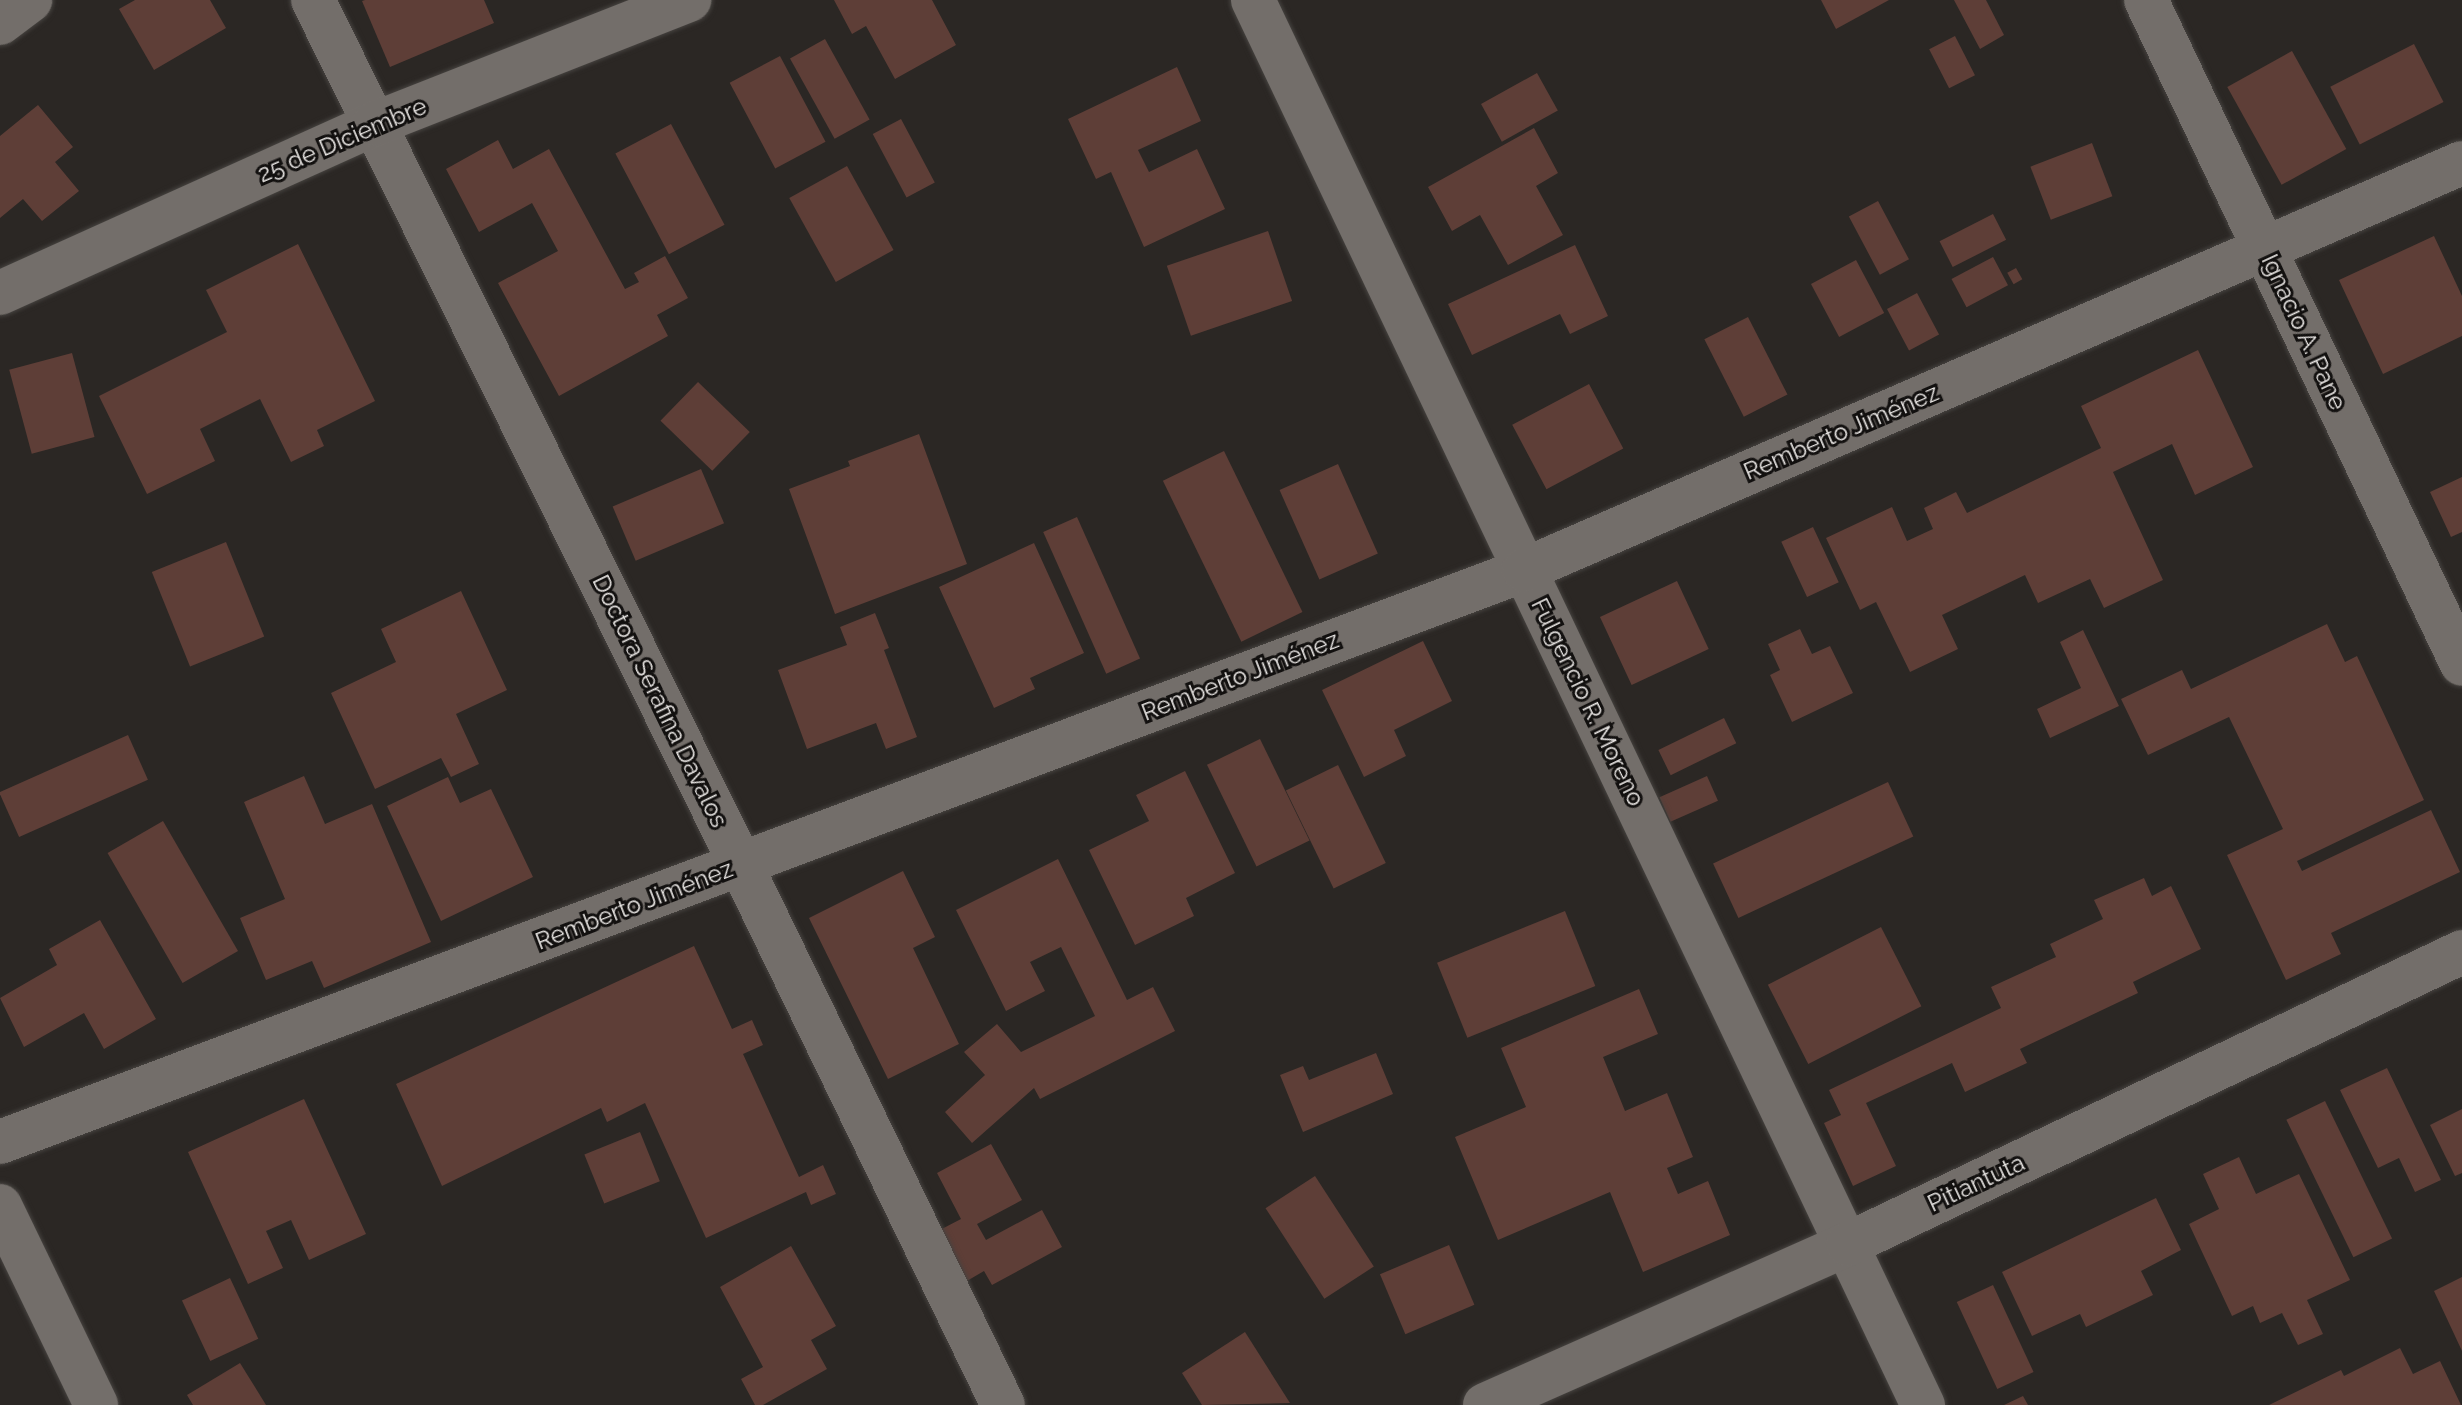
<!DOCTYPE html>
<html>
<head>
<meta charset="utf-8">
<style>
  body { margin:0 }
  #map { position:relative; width:2462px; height:1405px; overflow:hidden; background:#2b2724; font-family:Raleway,sans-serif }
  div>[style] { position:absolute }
  .building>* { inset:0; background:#5e3e37; transform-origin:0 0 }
  .roads { filter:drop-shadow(0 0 2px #464340) drop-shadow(0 0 2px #464340) }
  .minor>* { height:44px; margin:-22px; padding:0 22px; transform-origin:22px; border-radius:22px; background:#736e6a }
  span { translate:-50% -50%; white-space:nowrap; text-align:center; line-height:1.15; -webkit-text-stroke:6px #12100f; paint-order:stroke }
  .street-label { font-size:24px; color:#e7e4e2 }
</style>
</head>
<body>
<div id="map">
  <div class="building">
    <div style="clip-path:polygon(135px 0,210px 0,226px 28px,154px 70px,119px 9px)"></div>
    <div style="clip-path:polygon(365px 0,484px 0,494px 23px,390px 67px,362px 1px)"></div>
    <div style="clip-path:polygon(834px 0,932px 0,956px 45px,895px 79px,866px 26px,852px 34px)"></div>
    <div style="clip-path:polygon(1821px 0,1889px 0,1836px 29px)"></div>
    <div style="clip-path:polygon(1954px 0,1986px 0,2004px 35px,1980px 49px)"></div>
    <div style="left:1955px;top:36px;width:44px;height:29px;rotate:63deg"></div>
    <div style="left:825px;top:39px;width:92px;height:40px;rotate:61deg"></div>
    <div style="left:2414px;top:44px;width:65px;height:94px;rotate:63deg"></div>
    <div style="left:2292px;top:51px;width:112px;height:74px;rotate:61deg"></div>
    <div style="left:780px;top:56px;width:97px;height:57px;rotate:62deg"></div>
    <div style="clip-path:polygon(1177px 67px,1201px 121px,1138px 150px,1149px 172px,1197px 149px,1225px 209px,1144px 247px,1111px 172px,1096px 179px,1068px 119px)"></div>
    <div style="left:1537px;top:73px;width:43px;height:64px;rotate:61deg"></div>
    <div style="clip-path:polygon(38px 105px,73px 147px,55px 162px,79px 191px,42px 221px,23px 199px,0 218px,0 136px)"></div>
    <div style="left:901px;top:119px;width:72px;height:32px;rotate:62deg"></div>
    <div style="left:671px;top:124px;width:114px;height:63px;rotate:62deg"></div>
    <div style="clip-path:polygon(1534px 128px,1558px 173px,1536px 186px,1563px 235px,1508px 265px,1480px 215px,1452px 231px,1428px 187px)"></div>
    <div style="clip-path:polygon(498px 140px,513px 169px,549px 149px,625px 289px,639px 282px,634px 273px,665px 256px,688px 298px,657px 315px,668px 336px,559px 396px,498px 283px,558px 251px,532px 203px,479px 232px,446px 169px)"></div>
    <div style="left:2092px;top:143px;width:57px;height:66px;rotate:69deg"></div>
    <div style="left:847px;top:166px;width:96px;height:66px;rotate:61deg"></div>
    <div style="left:1878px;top:201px;width:66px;height:33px;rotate:62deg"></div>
    <div style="left:1993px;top:214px;width:29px;height:60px;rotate:63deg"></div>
    <div style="left:1268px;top:231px;width:74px;height:107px;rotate:71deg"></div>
    <div style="clip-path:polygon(2434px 236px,2462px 296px,2462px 336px,2383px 374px,2339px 280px)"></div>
    <div style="clip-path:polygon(298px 244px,375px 401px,317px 430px,324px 446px,291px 462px,260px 399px,200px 429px,215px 461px,147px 494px,99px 396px,227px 332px,206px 290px)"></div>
    <div style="clip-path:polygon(1575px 245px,1608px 316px,1570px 334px,1560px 314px,1472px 355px,1448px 304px)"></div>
    <div style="left:1993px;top:257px;width:32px;height:47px;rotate:62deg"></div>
    <div style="left:1856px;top:260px;width:60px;height:51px;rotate:62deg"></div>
    <div style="left:2016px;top:268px;width:13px;height:10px;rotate:61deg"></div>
    <div style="left:1917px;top:293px;width:47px;height:34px;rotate:62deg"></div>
    <div style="left:1748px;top:317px;width:87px;height:49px;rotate:63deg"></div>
    <div style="clip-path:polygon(2198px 350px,2253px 467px,2195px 495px,2172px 444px,2113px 472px,2163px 580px,2104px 608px,2090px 579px,2038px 603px,2025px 575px,1942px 615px,1958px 649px,1910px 672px,1876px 602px,1860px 610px,1826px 538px,1892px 507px,1907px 541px,1933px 529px,1924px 508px,1956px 492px,1967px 513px,2101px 448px,2081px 406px)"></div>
    <div style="left:72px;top:353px;width:87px;height:65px;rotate:75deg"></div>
    <div style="left:698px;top:382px;width:72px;height:54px;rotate:44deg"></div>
    <div style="left:1589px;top:384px;width:73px;height:87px;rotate:62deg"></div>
    <div style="clip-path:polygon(919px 434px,967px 564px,835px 614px,789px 489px,850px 466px,848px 461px)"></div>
    <div style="left:1224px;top:451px;width:179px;height:68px;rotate:64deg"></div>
    <div style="left:1338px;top:464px;width:98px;height:64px;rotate:66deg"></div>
    <div style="left:701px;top:469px;width:59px;height:96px;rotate:67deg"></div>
    <div style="clip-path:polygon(2462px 477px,2462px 532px,2451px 537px,2430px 492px)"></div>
    <div style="left:1077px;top:517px;width:155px;height:37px;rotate:66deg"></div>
    <div style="left:1813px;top:527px;width:61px;height:35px;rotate:65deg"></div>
    <div style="left:226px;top:542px;width:102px;height:80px;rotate:68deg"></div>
    <div style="clip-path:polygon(1034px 543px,1084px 653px,1030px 678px,1035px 689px,994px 708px,939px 587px)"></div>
    <div style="left:1677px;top:581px;width:75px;height:85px;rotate:65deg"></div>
    <div style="clip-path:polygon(461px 591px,507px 690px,456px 714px,479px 764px,451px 777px,441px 758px,375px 789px,331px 693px,396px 662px,381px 629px)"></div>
    <div style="clip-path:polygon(875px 613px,889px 648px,884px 650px,917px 737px,886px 749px,876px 723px,807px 749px,778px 670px,847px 645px,840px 627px)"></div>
    <div style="clip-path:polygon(2327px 624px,2345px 662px,2357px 656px,2424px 800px,2297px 861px,2302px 871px,2431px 810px,2460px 872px,2331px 933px,2341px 954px,2286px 980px,2227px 855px,2283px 829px,2229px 717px,2148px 755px,2121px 699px,2182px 670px,2191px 689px)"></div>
    <div style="clip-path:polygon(1800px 629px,1812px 654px,1830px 646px,1853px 693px,1792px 722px,1770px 675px,1780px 670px,1768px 644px)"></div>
    <div style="clip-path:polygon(2083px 630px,2119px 706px,2050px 738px,2037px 709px,2081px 688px,2060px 642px)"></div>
    <div style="clip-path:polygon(1423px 641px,1452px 701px,1394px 730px,1406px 756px,1364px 777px,1322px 690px)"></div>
    <div style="left:1724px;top:718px;width:28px;height:73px;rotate:64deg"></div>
    <div style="left:128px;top:735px;width:49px;height:141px;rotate:66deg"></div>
    <div style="left:1260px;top:739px;width:113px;height:59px;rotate:64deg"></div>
    <div style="left:1338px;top:765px;width:109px;height:58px;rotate:64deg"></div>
    <div style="clip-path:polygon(1185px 771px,1235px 873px,1186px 898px,1194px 916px,1135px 945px,1089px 850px,1149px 821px,1136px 795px)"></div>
    <div style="clip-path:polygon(304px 776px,325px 824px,372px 804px,431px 942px,324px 988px,312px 961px,266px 980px,240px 918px,285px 899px,244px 802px)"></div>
    <div style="left:1707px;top:776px;width:27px;height:52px;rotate:66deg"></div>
    <div style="clip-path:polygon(448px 777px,460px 803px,491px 789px,533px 877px,441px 921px,387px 806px)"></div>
    <div style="left:1888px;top:782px;width:60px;height:193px;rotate:65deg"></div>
    <div style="left:163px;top:821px;width:150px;height:64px;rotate:60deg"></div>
    <div style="clip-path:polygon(1058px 859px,1127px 1000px,1153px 987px,1175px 1031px,1040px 1099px,1034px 1088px,972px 1143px,945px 1112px,985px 1075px,964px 1052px,997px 1024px,1021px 1052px,1095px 1016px,1061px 947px,1030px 962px,1045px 991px,1006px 1011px,956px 910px)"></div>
    <div style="clip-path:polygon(903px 871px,935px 937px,913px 948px,959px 1044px,888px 1079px,809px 918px)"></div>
    <div style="clip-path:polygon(2144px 878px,2152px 896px,2171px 886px,2201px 949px,2133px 982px,2138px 993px,2020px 1049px,2027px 1063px,1965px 1092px,1952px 1063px,1866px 1103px,1896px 1166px,1853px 1186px,1824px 1123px,1841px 1115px,1829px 1090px,2001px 1008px,1991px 987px,2056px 957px,2050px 944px,2103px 919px,2094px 900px)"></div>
    <div style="left:1565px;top:911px;width:81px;height:138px;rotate:68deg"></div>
    <div style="clip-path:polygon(100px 920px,156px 1019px,104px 1049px,84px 1013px,24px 1047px,0 998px,57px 965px,49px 949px)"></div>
    <div style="left:1881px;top:927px;width:89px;height:127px;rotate:63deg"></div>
    <div style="clip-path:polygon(694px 946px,732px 1029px,752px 1020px,763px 1045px,743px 1054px,799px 1177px,823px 1165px,836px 1194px,811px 1205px,806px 1192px,706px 1238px,645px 1103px,607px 1122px,601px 1108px,442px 1186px,396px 1084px)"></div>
    <div style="clip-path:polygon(1639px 989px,1658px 1034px,1603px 1057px,1625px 1111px,1667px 1093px,1693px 1157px,1667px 1168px,1678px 1194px,1708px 1181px,1730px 1235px,1643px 1272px,1610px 1192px,1498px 1240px,1455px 1137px,1526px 1107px,1501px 1048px)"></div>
    <div style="clip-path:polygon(1376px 1053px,1393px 1094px,1303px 1132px,1280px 1075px,1303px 1066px,1309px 1080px)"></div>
    <div style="clip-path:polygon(2387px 1068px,2441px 1180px,2415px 1192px,2399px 1158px,2378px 1168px,2340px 1090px)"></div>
    <div style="clip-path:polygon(304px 1099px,366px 1234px,309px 1260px,291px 1220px,266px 1231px,283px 1268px,248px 1284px,188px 1152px)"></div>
    <div style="left:2325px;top:1101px;width:153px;height:43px;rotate:64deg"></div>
    <div style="clip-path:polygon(2462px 1109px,2462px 1173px,2455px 1176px,2430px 1125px)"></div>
    <div style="left:640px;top:1132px;width:53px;height:60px;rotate:68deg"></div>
    <div style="clip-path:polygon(991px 1144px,1022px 1200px,977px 1224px,986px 1240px,1042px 1210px,1062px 1247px,992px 1285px,984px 1271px,960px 1285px,932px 1234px,961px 1219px,937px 1173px)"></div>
    <div style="clip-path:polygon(2239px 1157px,2256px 1194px,2299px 1174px,2350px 1280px,2307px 1300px,2323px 1334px,2298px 1345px,2282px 1313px,2260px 1323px,2253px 1306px,2232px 1316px,2189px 1224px,2219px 1209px,2203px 1174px)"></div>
    <div style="left:1315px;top:1176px;width:108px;height:59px;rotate:57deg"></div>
    <div style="clip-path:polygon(2156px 1198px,2181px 1250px,2141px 1271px,2153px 1295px,2086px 1327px,2080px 1314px,2032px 1336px,2002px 1272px)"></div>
    <div style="left:1449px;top:1245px;width:65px;height:75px;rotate:67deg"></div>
    <div style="clip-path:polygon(791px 1246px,836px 1326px,811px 1340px,827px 1369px,763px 1405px,755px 1405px,741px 1379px,763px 1367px,720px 1287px)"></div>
    <div style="clip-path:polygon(2462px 1277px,2462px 1351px,2434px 1291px)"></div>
    <div style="left:230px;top:1278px;width:67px;height:53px;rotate:65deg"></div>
    <div style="left:1993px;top:1285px;width:96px;height:40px;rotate:65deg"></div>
    <div style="clip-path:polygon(1245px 1332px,1290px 1403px,1202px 1405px,1182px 1373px)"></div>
    <div style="clip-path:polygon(2400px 1348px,2413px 1374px,2440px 1361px,2461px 1405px,2269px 1405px,2341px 1370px,2344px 1376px)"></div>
    <div style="clip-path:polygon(240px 1363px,266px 1405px,193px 1405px,187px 1395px)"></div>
    <div style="clip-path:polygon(2023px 1396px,2028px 1405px,2004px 1405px)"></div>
  </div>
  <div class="roads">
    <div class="minor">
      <div style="left:313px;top:0;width:965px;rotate:63.67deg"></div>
      <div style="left:741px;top:865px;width:600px;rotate:64.12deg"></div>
      <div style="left:1253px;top:0;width:1557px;rotate:64.51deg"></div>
      <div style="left:2146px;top:0;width:735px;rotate:64.55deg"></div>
      <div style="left:0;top:23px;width:38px;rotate:-37deg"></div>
      <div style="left:0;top:293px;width:410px;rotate:-24.3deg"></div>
      <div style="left:374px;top:124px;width:339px;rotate:-21.5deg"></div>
      <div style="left:0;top:1142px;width:1628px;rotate:-20.57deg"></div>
      <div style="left:1524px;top:570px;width:1022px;rotate:-23.46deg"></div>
      <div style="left:0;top:1206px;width:221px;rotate:64.2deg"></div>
      <div style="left:1485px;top:1405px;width:397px;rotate:-23.9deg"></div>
      <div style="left:1848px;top:1244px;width:680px;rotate:-25.43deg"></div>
    </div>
  </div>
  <div class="street-label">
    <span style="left:342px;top:140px;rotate:-23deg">25 de Diciembre</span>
    <span style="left:2304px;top:332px;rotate:65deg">Ignacio A. Pane</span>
    <span style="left:1841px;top:432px;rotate:-23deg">Remberto Jiménez</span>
    <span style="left:1240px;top:676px;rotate:-21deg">Remberto Jiménez</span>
    <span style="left:660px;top:701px;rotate:64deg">Doctora Serafina Davalos</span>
    <span style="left:1588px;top:702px;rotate:64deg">Fulgencio R. Moreno</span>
    <span style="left:634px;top:905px;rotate:-21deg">Remberto Jiménez</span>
    <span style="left:1976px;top:1183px;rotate:-25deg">Pitiantuta</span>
  </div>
</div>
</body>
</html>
